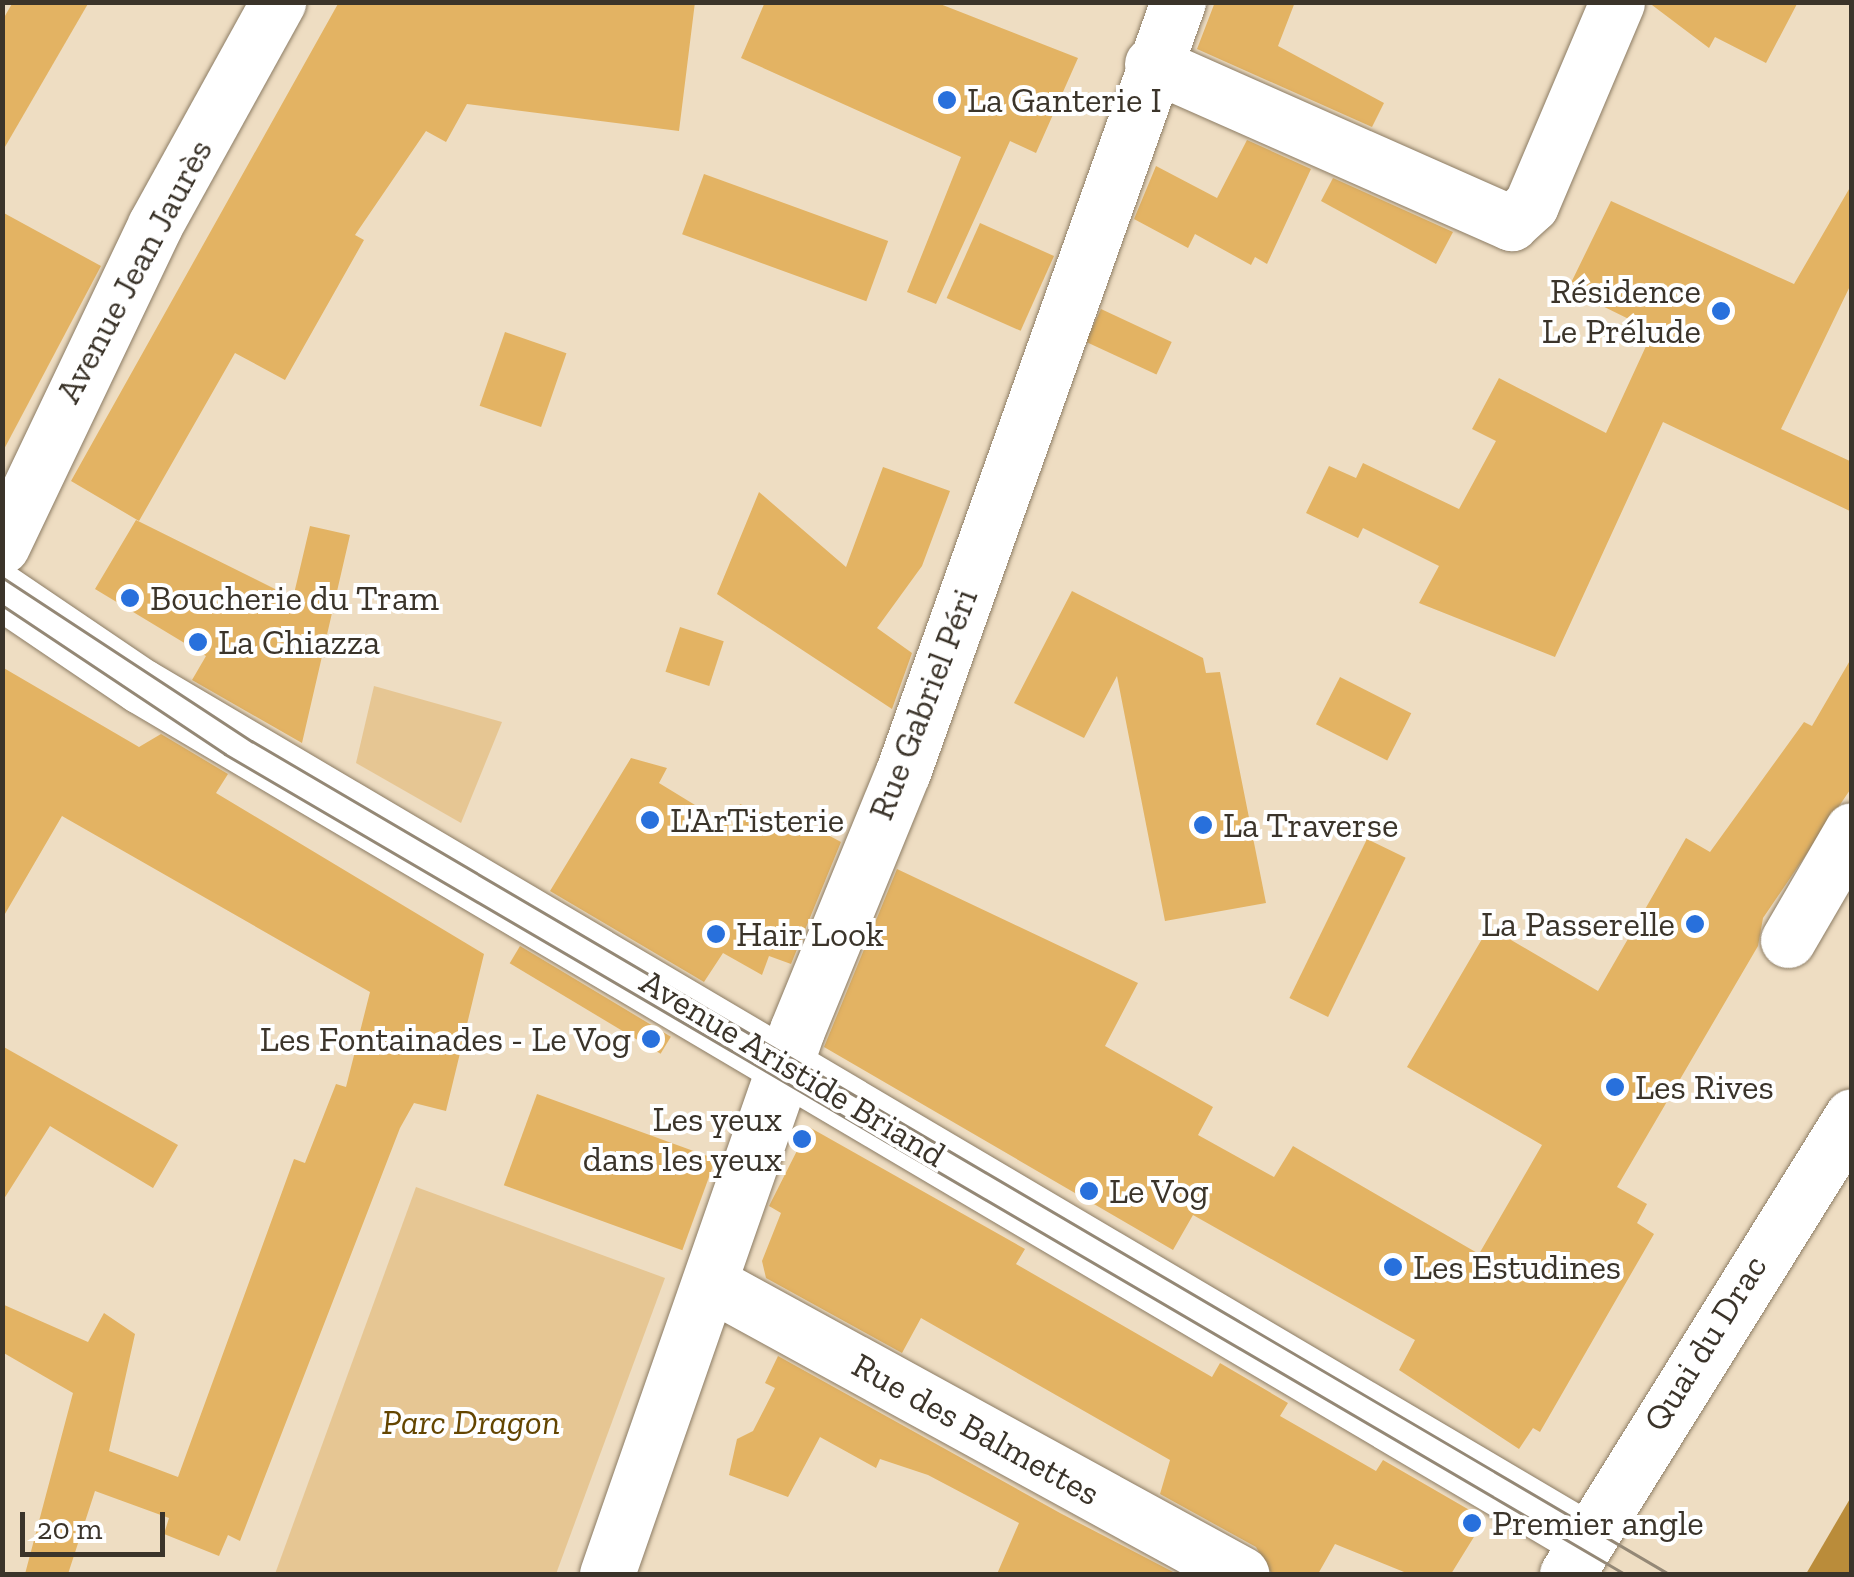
<!DOCTYPE html>
<html>
<head>
<meta charset="utf-8">
<style>
  body { margin:0 }
  #map { position:relative; width:1854px; height:1577px; overflow:hidden; background:#eeddc2; font-family:"Zilla Slab",serif }
  div>[style] { position:absolute }
  .green>* { inset:0; background:#e6c693 }
  .water>* { inset:0; background:#ba8c3a }
  .building>* { inset:0; background:#e3b363; transform-origin:0 0 }
  .roads { filter:drop-shadow(0 0 2px #8c7c64) drop-shadow(0 0 2px #8c7c64) }
  .minor>* { height:55px; margin:-27.5px; padding:0 27.5px; transform-origin:27.5px; border-radius:27.5px; background:#fff }
  .tram>* { height:2.5px; margin:-1.25px; padding:0 1.25px; transform-origin:1.25px; border-radius:1.25px; background:#948876 }
  .dots>* { width:28px; height:28px; translate:-50% -50%; box-sizing:border-box; border:5px solid #fff; border-radius:50% }
  span { translate:-50% -50%; white-space:nowrap; text-align:center; line-height:1.15; -webkit-text-stroke:8px #fff; paint-order:stroke }
  .poi-label { font-size:35px; color:#3b342a }
  .left { translate:0 -50%; text-align:left }
  .right { translate:-100% -50%; text-align:right }
  .street-label { font-size:35px; color:#3b342a }
  .park-label { font-size:35px; color:#644500; font-style:italic }
  .frame { position:absolute; inset:0; border:5px solid #3b342a; pointer-events:none }
  .scale { position:absolute; left:20px; top:1512px; width:145px; height:45px; box-sizing:border-box; border:5px solid #3b342a; border-top:0; padding-left:12px; font-size:30px; line-height:35px; white-space:nowrap; color:#3b342a; -webkit-text-stroke:8px #fff; paint-order:stroke }
</style>
</head>
<body>
<div id="map">
  <div class="green">
    <div style="clip-path:polygon(374px 686px,502px 722px,461px 823px,356px 763px)"></div>
    <div style="clip-path:polygon(416px 1187px,665px 1278px,556px 1574px,275px 1574px)"></div>
  </div>
  <div class="water">
    <div style="clip-path:polygon(1851px 1497px,1851px 1574px,1806px 1574px)"></div>
  </div>
  <div class="building">
    <div style="clip-path:polygon(13px 2px,89px 2px,2px 152px,2px 21px)"></div>
    <div style="clip-path:polygon(339px 2px,695px 2px,679px 131px,467px 104px,446px 142px,426px 131px,355px 235px,364px 240px,285px 380px,235px 353px,139px 521px,71px 481px)"></div>
    <div style="clip-path:polygon(765px 2px,935px 2px,1078px 58px,1036px 153px,1010px 141px,936px 304px,907px 292px,961px 157px,741px 58px)"></div>
    <div style="clip-path:polygon(1215px 2px,1295px 2px,1278px 46px,1384px 103px,1372px 127px,1197px 49px)"></div>
    <div style="clip-path:polygon(1648px 2px,1798px 2px,1766px 63px,1715px 37px,1709px 48px)"></div>
    <div style="clip-path:polygon(1247px 140px,1311px 169px,1267px 264px,1255px 257px,1251px 265px,1195px 234px,1188px 248px,1134px 219px,1156px 166px,1217px 198px)"></div>
    <div style="left:704px;top:174px;width:196px;height:64px;rotate:20deg"></div>
    <div style="clip-path:polygon(1333px 178px,1453px 232px,1436px 264px,1321px 201px)"></div>
    <div style="clip-path:polygon(1852px 184px,1852px 282px,1781px 429px,1852px 462px,1852px 512px,1663px 422px,1555px 657px,1419px 603px,1439px 566px,1363px 528px,1358px 538px,1306px 513px,1329px 466px,1356px 478px,1363px 463px,1459px 509px,1496px 441px,1472px 429px,1499px 378px,1606px 433px,1653px 331px,1568px 289px,1611px 201px,1794px 284px)"></div>
    <div style="clip-path:polygon(2px 212px,101px 266px,2px 453px)"></div>
    <div style="left:980px;top:223px;width:81px;height:82px;rotate:24deg"></div>
    <div style="left:1101px;top:309px;width:78px;height:36px;rotate:25deg"></div>
    <div style="left:505px;top:332px;width:65px;height:78px;rotate:19deg"></div>
    <div style="clip-path:polygon(883px 467px,950px 491px,922px 566px,877px 628px,912px 653px,892px 709px,717px 594px,759px 492px,846px 567px)"></div>
    <div style="clip-path:polygon(136px 520px,293px 598px,310px 526px,350px 535px,302px 743px,192px 680px,206px 656px,95px 589px)"></div>
    <div style="clip-path:polygon(1072px 591px,1203px 658px,1206px 673px,1220px 672px,1266px 903px,1165px 921px,1117px 676px,1084px 738px,1014px 703px)"></div>
    <div style="left:680px;top:627px;width:46px;height:47px;rotate:18deg"></div>
    <div style="clip-path:polygon(1852px 657px,1852px 787px,1763px 918px,1758px 946px,1617px 1187px,1647px 1204px,1637px 1223px,1654px 1234px,1540px 1432px,1533px 1428px,1519px 1449px,1399px 1370px,1415px 1340px,1193px 1215px,1173px 1250px,824px 1047px,897px 869px,1138px 983px,1105px 1046px,1213px 1107px,1198px 1135px,1274px 1177px,1293px 1146px,1479px 1254px,1542px 1145px,1407px 1067px,1489px 927px,1598px 991px,1686px 838px,1710px 852px,1804px 722px,1812px 726px)"></div>
    <div style="clip-path:polygon(2px 667px,139px 747px,161px 734px,228px 774px,216px 793px,484px 954px,446px 1111px,414px 1103px,400px 1128px,240px 1541px,228px 1535px,219px 1556px,164px 1534px,169px 1518px,95px 1491px,68px 1574px,25px 1574px,73px 1393px,2px 1352px,2px 1304px,88px 1342px,104px 1313px,135px 1334px,109px 1451px,178px 1477px,294px 1159px,305px 1163px,336px 1084px,346px 1087px,370px 992px,62px 816px,2px 919px)"></div>
    <div style="left:1340px;top:677px;width:80px;height:53px;rotate:27deg"></div>
    <div style="clip-path:polygon(631px 758px,667px 768px,659px 783px,731px 827px,740px 804px,778px 819px,781px 810px,841px 842px,791px 964px,769px 956px,762px 975px,723px 953px,704px 982px,550px 891px)"></div>
    <div style="left:1367px;top:839px;width:43px;height:177px;rotate:26deg"></div>
    <div style="left:520px;top:946px;width:176px;height:20px;rotate:31deg"></div>
    <div style="clip-path:polygon(2px 1046px,178px 1145px,153px 1188px,50px 1126px,2px 1202px)"></div>
    <div style="left:537px;top:1094px;width:190px;height:97px;rotate:20deg"></div>
    <div style="clip-path:polygon(809px 1127px,1025px 1249px,1016px 1264px,1212px 1377px,1220px 1363px,1288px 1403px,1280px 1416px,1376px 1471px,1383px 1460px,1485px 1519px,1451px 1574px,1409px 1574px,1335px 1544px,1318px 1574px,1272px 1574px,1256px 1547px,1160px 1494px,1170px 1460px,921px 1318px,902px 1353px,766px 1278px,762px 1261px,781px 1213px,769px 1206px)"></div>
    <div style="clip-path:polygon(778px 1356px,1060px 1513px,1177px 1574px,997px 1574px,1019px 1523px,928px 1475px,880px 1459px,876px 1468px,820px 1437px,788px 1497px,729px 1475px,737px 1439px,753px 1431px,775px 1388px,765px 1383px)"></div>
  </div>
  <div class="roads">
    <div class="minor">
      <div style="left:1152px;top:64px;width:393px;rotate:23.9deg"></div>
      <div style="left:1511px;top:223px;width:27px;rotate:-42deg"></div>
      <div style="left:1531px;top:205px;width:220px;rotate:-67deg"></div>
      <div style="left:2px;top:546px;width:356px;rotate:-64.5deg"></div>
      <div style="left:155px;top:225px;width:255px;rotate:-61.1deg"></div>
      <div style="left:2px;top:592px;width:168px;rotate:34.1deg"></div>
      <div style="left:141px;top:686px;width:1679px;rotate:30.57deg"></div>
      <div style="left:1788px;top:940px;width:127px;rotate:-59.8deg"></div>
      <div style="left:710px;top:1283px;width:606px;rotate:28.72deg"></div>
      <div style="left:607px;top:1574px;width:576px;rotate:-70.75deg"></div>
      <div style="left:797px;top:1030px;width:279px;rotate:-67.7deg"></div>
      <div style="left:903px;top:772px;width:818px;rotate:-70.35deg"></div>
      <div style="left:1567px;top:1574px;width:539px;rotate:-58.11deg"></div>
    </div>
  </div>
  <div class="tram">
    <div style="left:2px;top:577px;width:299px;rotate:33.3deg"></div>
    <div style="left:252px;top:741px;width:1644px;rotate:30.45deg"></div>
    <div style="left:2px;top:605px;width:268px;rotate:33.7deg"></div>
    <div style="left:225px;top:754px;width:1622px;rotate:30.36deg"></div>
  </div>
  <div class="dots">
    <div style="left:947px;top:100px;background:#2870dc"></div>
    <div style="left:1721px;top:311px;background:#2870dc"></div>
    <div style="left:130px;top:598px;background:#2870dc"></div>
    <div style="left:198px;top:642px;background:#2870dc"></div>
    <div style="left:650px;top:820px;background:#2870dc"></div>
    <div style="left:1203px;top:825px;background:#2870dc"></div>
    <div style="left:1695px;top:924px;background:#2870dc"></div>
    <div style="left:716px;top:934px;background:#2870dc"></div>
    <div style="left:651px;top:1039px;background:#2870dc"></div>
    <div style="left:1615px;top:1087px;background:#2870dc"></div>
    <div style="left:802px;top:1139px;background:#2870dc"></div>
    <div style="left:1089px;top:1191px;background:#2870dc"></div>
    <div style="left:1393px;top:1267px;background:#2870dc"></div>
    <div style="left:1472px;top:1523px;background:#2870dc"></div>
  </div>
  <div class="poi-label">
    <span class="left" style="left:967px;top:100px">La Ganterie I</span>
    <span class="right" style="left:1701px;top:311px">Résidence<br>Le Prélude</span>
    <span class="left" style="left:150px;top:598px">Boucherie du Tram</span>
    <span class="left" style="left:218px;top:642px">La Chiazza</span>
    <span class="left" style="left:670px;top:820px">L'ArTisterie</span>
    <span class="left" style="left:1223px;top:825px">La Traverse</span>
    <span class="right" style="left:1675px;top:924px">La Passerelle</span>
    <span class="left" style="left:736px;top:934px">Hair Look</span>
    <span class="right" style="left:631px;top:1039px">Les Fontainades - Le Vog</span>
    <span class="left" style="left:1635px;top:1087px">Les Rives</span>
    <span class="right" style="left:782px;top:1139px">Les yeux<br>dans les yeux</span>
    <span class="left" style="left:1109px;top:1191px">Le Vog</span>
    <span class="left" style="left:1413px;top:1267px">Les Estudines</span>
    <span class="left" style="left:1492px;top:1523px">Premier angle</span>
  </div>
  <div class="street-label">
    <span style="left:134px;top:271px;rotate:-62deg">Avenue Jean Jaurès</span>
    <span style="left:923px;top:704px;rotate:-69deg">Rue Gabriel Péri</span>
    <span style="left:793px;top:1068px;rotate:31deg">Avenue Aristide Briand</span>
    <span style="left:1705px;top:1343px;rotate:-58deg">Quai du Drac</span>
    <span style="left:976px;top:1429px;rotate:29deg">Rue des Balmettes</span>
  </div>
  <div class="park-label">
    <span style="left:471px;top:1422px">Parc Dragon</span>
  </div>
  <div class="frame"></div>
  <div class="scale">20 m</div>
</div>
</body>
</html>
